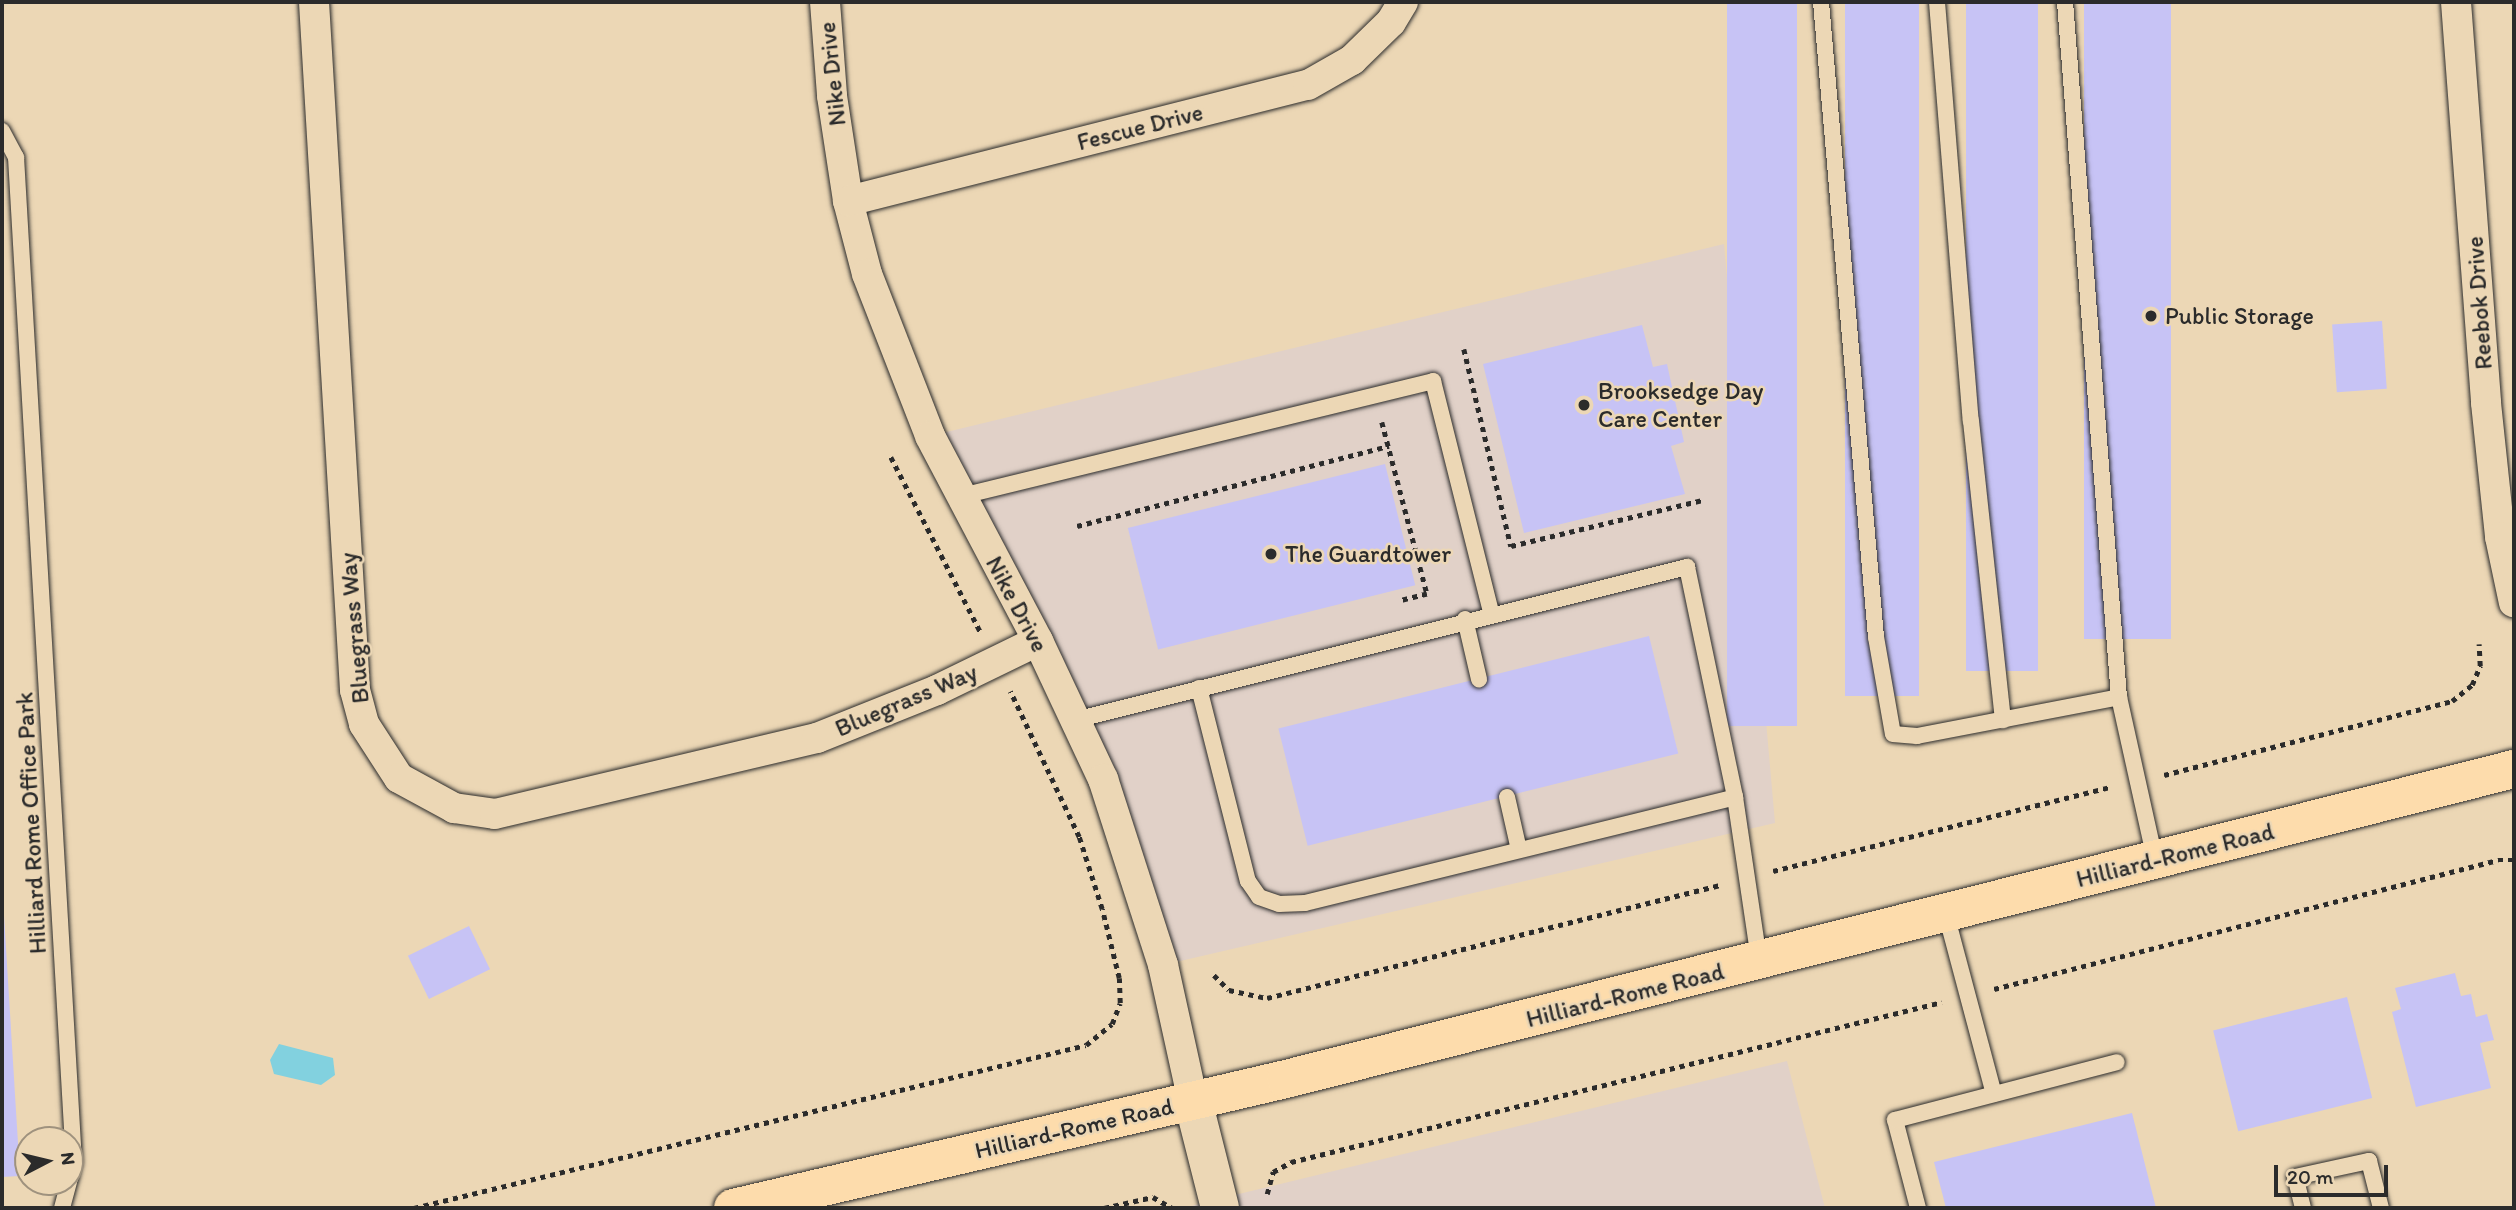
<!DOCTYPE html>
<html>
<head>
<meta charset="utf-8">
<style>
  body { margin:0 }
  #map { position:relative; width:2516px; height:1210px; overflow:hidden; background:#ecd7b5; font-family:Itim,sans-serif }
  div>[style] { position:absolute }
  .built>* { inset:0; background:#e1d1c8 }
  .water>* { inset:0; background:#82d1df }
  .building>* { inset:0; background:#c7c3f5; transform-origin:0 0 }
  .path>* { height:4.5px; margin-top:-2.25px; transform-origin:0; background:repeating-linear-gradient(90deg,#2b2b2b 0 5px,transparent 0 10px) }
  .roads { filter:drop-shadow(0 0 2px #2b2b2b) drop-shadow(0 0 2px #2b2b2b) }
  .service>* { height:16px; margin:-8px; padding:0 8px; transform-origin:8px; border-radius:8px; background:#ecd7b5 }
  .minor>* { height:30px; margin:-15px; padding:0 15px; transform-origin:15px; border-radius:15px; background:#ecd7b5 }
  .tertiary>* { height:38px; margin:-19px; padding:0 19px; transform-origin:19px; border-radius:19px; background:#ecd7b5 }
  .primary>* { height:38px; margin:-19px; padding:0 19px; transform-origin:19px; border-radius:19px; background:#fddcac }
  .dots>* { width:19px; height:19px; translate:-50% -50%; box-sizing:border-box; border:4px solid #ecd7b5; border-radius:50% }
  span { translate:-50% -50%; white-space:nowrap; text-align:center; line-height:1.15; -webkit-text-stroke:5px #ecd7b5; paint-order:stroke }
  .street-label { font-size:24px; color:#2b2b2b }
  .poi-label { font-size:24px; color:#2b2b2b }
  .left { translate:0 -50%; text-align:left }
  .frame { position:absolute; inset:0; border:4px solid #2b2b2b; pointer-events:none }
  .north { position:absolute; left:14px; top:1126px; width:70px; height:70px; box-sizing:border-box; background:#ecd7b5; border:2px solid #9f927e; border-radius:50%; rotate:83deg; font-size:19px; font-weight:700; line-height:28px; text-align:center; color:#2b2b2b }
  .north::after { content:''; display:block; margin:auto; width:24px; height:32px; background:#2b2b2b; clip-path:polygon(50% 0,100% 100%,50% 72%,0 100%) }
  .scale { position:absolute; left:2274px; top:1165px; width:114px; height:32px; box-sizing:border-box; border:4px solid #2b2b2b; border-top:0; padding-left:9px; font-size:21px; line-height:24px; white-space:nowrap; color:#2b2b2b; -webkit-text-stroke:5px #ecd7b5; paint-order:stroke }
</style>
</head>
<body>
<div id="map">
  <div class="built">
    <div style="clip-path:polygon(1724px 244px,1775px 823px,1163px 965px,1103px 779px,930px 436px)"></div>
    <div style="clip-path:polygon(1787px 1061px,1825px 1208px,1184px 1208px,1218px 1199px)"></div>
  </div>
  <div class="water">
    <div style="clip-path:polygon(279px 1044px,333px 1058px,335px 1075px,321px 1085px,274px 1074px,270px 1060px)"></div>
  </div>
  <div class="building">
    <div style="left:1727px;top:2px;width:70px;height:724px"></div>
    <div style="left:1845px;top:2px;width:74px;height:694px"></div>
    <div style="left:1966px;top:2px;width:72px;height:669px"></div>
    <div style="left:2084px;top:2px;width:87px;height:637px"></div>
    <div style="left:2382px;top:321px;width:68px;height:50px;rotate:86deg"></div>
    <div style="clip-path:polygon(1642px 325px,1653px 367px,1667px 364px,1684px 442px,1671px 446px,1685px 494px,1524px 533px,1483px 364px)"></div>
    <div style="left:1385px;top:464px;width:125px;height:265px;rotate:76deg"></div>
    <div style="left:1649px;top:636px;width:121px;height:382px;rotate:76deg"></div>
    <div style="clip-path:polygon(2px 883px,20px 1176px,2px 1177px)"></div>
    <div style="left:469px;top:926px;width:48px;height:68px;rotate:64deg"></div>
    <div style="clip-path:polygon(2455px 973px,2461px 996px,2471px 994px,2476px 1017px,2487px 1014px,2494px 1040px,2480px 1043px,2491px 1088px,2416px 1107px,2392px 1012px,2401px 1009px,2395px 988px)"></div>
    <div style="left:2347px;top:997px;width:104px;height:138px;rotate:76deg"></div>
    <div style="clip-path:polygon(2132px 1113px,2156px 1208px,1946px 1208px,1934px 1162px)"></div>
  </div>
  <div class="path">
    <div style="left:1464px;top:349px;width:203px;rotate:76.6deg"></div>
    <div style="left:1511px;top:546px;width:197px;rotate:-13.5deg"></div>
    <div style="left:1382px;top:422px;width:178px;rotate:75.3deg"></div>
    <div style="left:1427px;top:594px;width:29px;rotate:166deg"></div>
    <div style="left:891px;top:457px;width:198px;rotate:62.9deg"></div>
    <div style="left:1077px;top:526px;width:322px;rotate:-14.4deg"></div>
    <div style="left:2164px;top:775px;width:297px;rotate:-14.4deg"></div>
    <div style="left:2452px;top:701px;width:26px;rotate:-39deg"></div>
    <div style="left:2472px;top:685px;width:21px;rotate:-67deg"></div>
    <div style="left:2480px;top:666px;width:22px;rotate:-93deg"></div>
    <div style="left:1773px;top:871px;width:348px;rotate:-14deg"></div>
    <div style="left:1214px;top:975px;width:21px;rotate:45deg"></div>
    <div style="left:1229px;top:990px;width:39px;rotate:12deg"></div>
    <div style="left:1267px;top:998px;width:468px;rotate:-14deg"></div>
    <div style="left:1994px;top:989px;width:520px;rotate:-14.36deg"></div>
    <div style="left:2498px;top:860px;width:16px"></div>
    <div style="left:1267px;top:1194px;width:23px;rotate:-75deg"></div>
    <div style="left:1273px;top:1172px;width:21px;rotate:-29deg"></div>
    <div style="left:1291px;top:1162px;width:670px;rotate:-13.81deg"></div>
    <div style="left:414px;top:1208px;width:691px;rotate:-13.63deg"></div>
    <div style="left:1086px;top:1045px;width:33px;rotate:-39deg"></div>
    <div style="left:1112px;top:1024px;width:22px;rotate:-69deg"></div>
    <div style="left:1120px;top:1003px;width:25px;rotate:-92deg"></div>
    <div style="left:1119px;top:978px;width:71px;rotate:-103.8deg"></div>
    <div style="left:1102px;top:909px;width:76px;rotate:-107.7deg"></div>
    <div style="left:1079px;top:837px;width:161px;rotate:-115.3deg"></div>
    <div style="left:1104px;top:1208px;width:50px;rotate:-12.7deg"></div>
    <div style="left:1153px;top:1197px;width:22px;rotate:30deg"></div>
  </div>
  <div class="roads">
    <div class="service">
      <div style="left:1821px;top:2px;width:637px;rotate:85.05deg"></div>
      <div style="left:1876px;top:637px;width:98px;rotate:80.1deg"></div>
      <div style="left:1893px;top:734px;width:24px;rotate:5deg"></div>
      <div style="left:1917px;top:736px;width:206px;rotate:-10.9deg"></div>
      <div style="left:1937px;top:2px;width:420px;rotate:85.4deg"></div>
      <div style="left:1971px;top:421px;width:301px;rotate:83.9deg"></div>
      <div style="left:2065px;top:2px;width:697px;rotate:85.56deg"></div>
      <div style="left:2119px;top:697px;width:167px;rotate:77.5deg"></div>
      <div style="left:2px;top:131px;width:30px;rotate:62deg"></div>
      <div style="left:16px;top:157px;width:1007px;rotate:86.7deg"></div>
      <div style="left:74px;top:1162px;width:17px;rotate:103deg"></div>
      <div style="left:962px;top:496px;width:485px;rotate:-13.7deg"></div>
      <div style="left:1433px;top:381px;width:238px;rotate:75.9deg"></div>
      <div style="left:1465px;top:619px;width:62px;rotate:76.9deg"></div>
      <div style="left:1199px;top:688px;width:199px;rotate:75.8deg"></div>
      <div style="left:1248px;top:881px;width:19px;rotate:55deg"></div>
      <div style="left:1259px;top:897px;width:21px;rotate:19deg"></div>
      <div style="left:1279px;top:904px;width:26px;rotate:-2deg"></div>
      <div style="left:1305px;top:903px;width:443px;rotate:-13.8deg"></div>
      <div style="left:1075px;top:720px;width:631px;rotate:-14.04deg"></div>
      <div style="left:1687px;top:567px;width:235px;rotate:78.2deg"></div>
      <div style="left:1735px;top:797px;width:164px;rotate:81.6deg"></div>
      <div style="left:1507px;top:797px;width:54px;rotate:77.2deg"></div>
      <div style="left:1946px;top:914px;width:186px;rotate:75.1deg"></div>
      <div style="left:62px;top:1208px;width:27px;rotate:-75deg"></div>
      <div style="left:1918px;top:1208px;width:91px;rotate:-104.6deg"></div>
      <div style="left:1895px;top:1120px;width:229px;rotate:-14.6deg"></div>
      <div style="left:2303px;top:1208px;width:32px;rotate:-104deg"></div>
      <div style="left:2295px;top:1177px;width:76px;rotate:-12.2deg"></div>
      <div style="left:2369px;top:1161px;width:49px;rotate:75.7deg"></div>
    </div>
    <div class="minor">
      <div style="left:314px;top:2px;width:689px;rotate:86.59deg"></div>
      <div style="left:355px;top:690px;width:35px;rotate:75deg"></div>
      <div style="left:364px;top:724px;width:64px;rotate:57.1deg"></div>
      <div style="left:399px;top:778px;width:63px;rotate:28.6deg"></div>
      <div style="left:454px;top:808px;width:41px;rotate:8.3deg"></div>
      <div style="left:495px;top:814px;width:331px;rotate:-13.3deg"></div>
      <div style="left:817px;top:738px;width:129px;rotate:-21.8deg"></div>
      <div style="left:937px;top:690px;width:112px;rotate:-25.9deg"></div>
      <div style="left:825px;top:2px;width:94px;rotate:85.7deg"></div>
      <div style="left:832px;top:96px;width:106px;rotate:81.3deg"></div>
      <div style="left:848px;top:201px;width:75px;rotate:75.4deg"></div>
      <div style="left:867px;top:274px;width:174px;rotate:68.7deg"></div>
      <div style="left:930px;top:436px;width:232px;rotate:62.2deg"></div>
      <div style="left:1038px;top:641px;width:153px;rotate:64.8deg"></div>
      <div style="left:1103px;top:779px;width:195px;rotate:72.1deg"></div>
      <div style="left:1163px;top:965px;width:139px;rotate:77.6deg"></div>
      <div style="left:2456px;top:2px;width:402px;rotate:85.7deg"></div>
      <div style="left:2486px;top:403px;width:135px;rotate:84deg"></div>
      <div style="left:2500px;top:537px;width:67px;rotate:78deg"></div>
      <div style="left:848px;top:201px;width:474px;rotate:-14.2deg"></div>
      <div style="left:1308px;top:85px;width:51px;rotate:-29.6deg"></div>
      <div style="left:1352px;top:60px;width:54px;rotate:-44.3deg"></div>
      <div style="left:1391px;top:22px;width:23px;rotate:-59deg"></div>
    </div>
    <div class="tertiary">
      <div style="left:1193px;top:1101px;width:110px;rotate:75.8deg"></div>
    </div>
    <div class="primary">
      <div style="left:733px;top:1208px;width:568px;rotate:-13.13deg"></div>
      <div style="left:1286px;top:1079px;width:1267px;rotate:-14.17deg"></div>
    </div>
  </div>
  <div class="dots">
    <div style="left:2151px;top:316px;background:#2b2b2b"></div>
    <div style="left:1584px;top:405px;background:#2b2b2b"></div>
    <div style="left:1271px;top:554px;background:#2b2b2b"></div>
  </div>
  <div class="street-label">
    <span style="left:832px;top:74px;rotate:-96deg">Nike Drive</span>
    <span style="left:1140px;top:127px;rotate:-14deg">Fescue Drive</span>
    <span style="left:2479px;top:303px;rotate:-94deg">Reebok Drive</span>
    <span style="left:1017px;top:604px;rotate:62deg">Nike Drive</span>
    <span style="left:354px;top:628px;rotate:-95deg">Bluegrass Way</span>
    <span style="left:906px;top:700px;rotate:-23deg">Bluegrass Way</span>
    <span style="left:31px;top:823px;rotate:-93deg">Hilliard Rome Office Park</span>
    <span style="left:2175px;top:855px;rotate:-14deg">Hilliard-Rome Road</span>
    <span style="left:1625px;top:995px;rotate:-14deg">Hilliard-Rome Road</span>
    <span style="left:1074px;top:1128px;rotate:-13deg">Hilliard-Rome Road</span>
  </div>
  <div class="poi-label">
    <span class="left" style="left:2165px;top:316px">Public Storage</span>
    <span class="left" style="left:1598px;top:405px">Brooksedge Day<br>Care Center</span>
    <span class="left" style="left:1285px;top:554px">The Guardtower</span>
  </div>
  <div class="frame"></div>
  <div class="north">N</div>
  <div class="scale">20 m</div>
</div>
</body>
</html>
